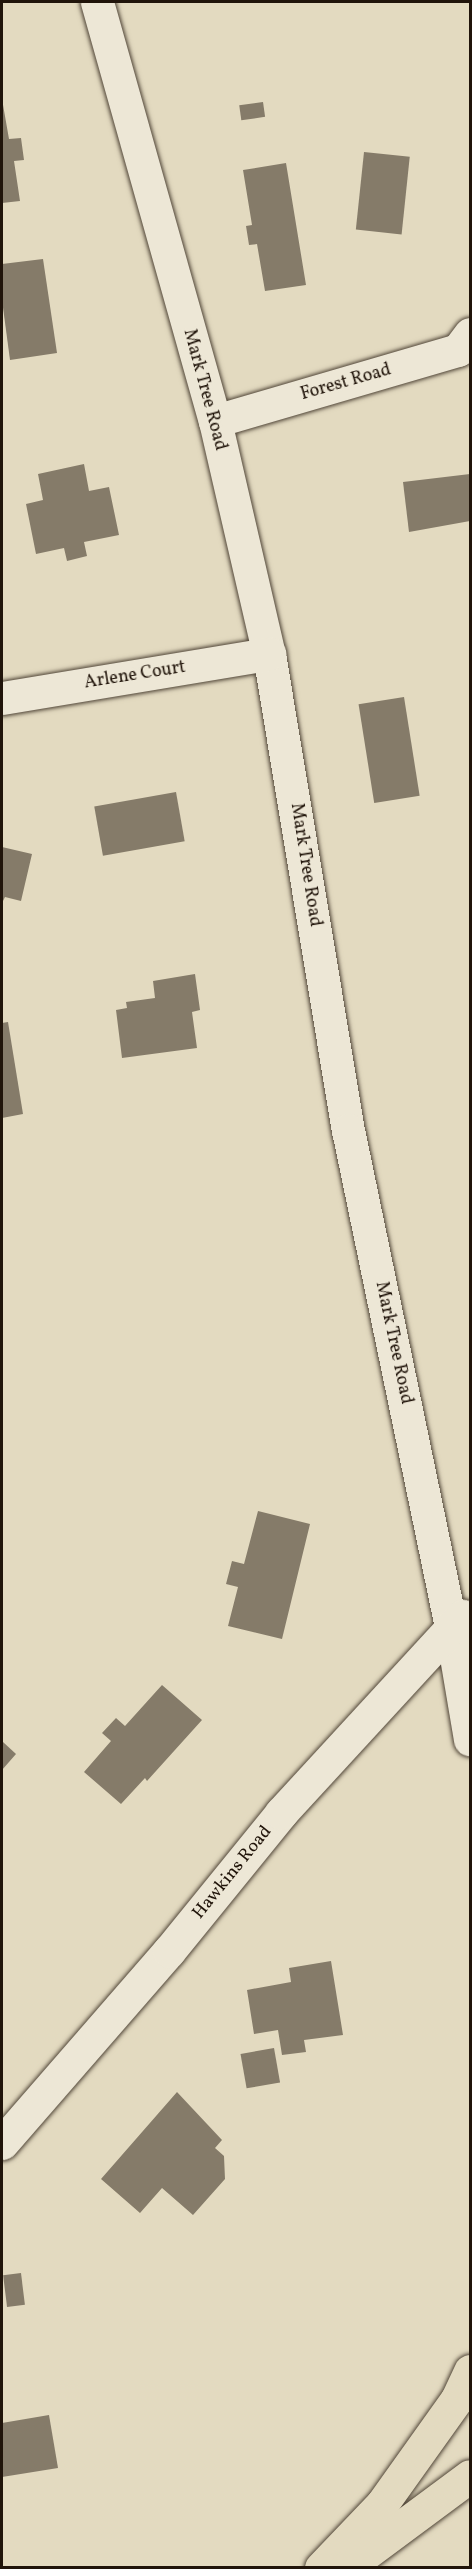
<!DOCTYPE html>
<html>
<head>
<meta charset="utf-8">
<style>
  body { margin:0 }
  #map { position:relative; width:472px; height:2569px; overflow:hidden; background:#e3dac0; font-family:Vollkorn,serif }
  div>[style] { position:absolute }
  .building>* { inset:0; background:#857b69; transform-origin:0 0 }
  .roads { filter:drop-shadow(0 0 2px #514638) drop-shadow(0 0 2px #514638) }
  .minor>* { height:33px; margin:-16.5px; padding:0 16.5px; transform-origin:16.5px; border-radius:16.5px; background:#ede7d6 }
  .highway>* { height:33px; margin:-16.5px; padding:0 16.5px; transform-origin:16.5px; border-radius:16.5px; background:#e3dac0 }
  span { translate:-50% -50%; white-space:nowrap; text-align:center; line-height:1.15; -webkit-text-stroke:4.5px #ede7d6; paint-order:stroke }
  .street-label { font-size:18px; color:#20140a }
  .frame { position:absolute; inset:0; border:3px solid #20140a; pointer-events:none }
</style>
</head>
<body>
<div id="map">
  <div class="building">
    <div style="clip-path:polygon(2px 99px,9px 139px,21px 138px,24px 160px,14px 161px,20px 201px,2px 203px)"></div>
    <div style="left:263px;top:102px;width:15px;height:24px;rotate:82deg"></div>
    <div style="left:364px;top:152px;width:46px;height:78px;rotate:6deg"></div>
    <div style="clip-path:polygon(286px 163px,306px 285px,265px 291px,257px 244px,249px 245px,246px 226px,252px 225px,243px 170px)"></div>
    <div style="clip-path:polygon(43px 259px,57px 353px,10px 360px,2px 300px,2px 264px)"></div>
    <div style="clip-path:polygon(84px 464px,89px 491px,109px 487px,119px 535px,84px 542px,87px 556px,67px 561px,64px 548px,36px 554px,26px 504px,43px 500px,38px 474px)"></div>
    <div style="clip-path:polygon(470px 474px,470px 521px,409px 532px,403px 482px)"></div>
    <div style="left:404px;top:697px;width:100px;height:46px;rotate:81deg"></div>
    <div style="left:176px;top:792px;width:50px;height:83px;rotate:80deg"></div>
    <div style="clip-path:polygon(2px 847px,32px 854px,21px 901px,5px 897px,2px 903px)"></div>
    <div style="clip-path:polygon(195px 974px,200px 1010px,192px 1012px,197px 1048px,122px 1058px,116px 1010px,127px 1008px,126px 1002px,155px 998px,153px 981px)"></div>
    <div style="clip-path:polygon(8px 1022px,23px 1114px,2px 1118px,2px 1023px)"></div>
    <div style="clip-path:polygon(258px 1511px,310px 1524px,282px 1639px,228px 1626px,238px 1587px,226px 1584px,232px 1561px,244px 1564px)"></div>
    <div style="clip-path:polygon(162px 1685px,202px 1720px,147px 1781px,145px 1778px,121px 1804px,84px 1772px,111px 1741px,102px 1733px,116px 1718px,125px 1726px)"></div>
    <div style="clip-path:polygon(3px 1742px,16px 1754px,2px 1770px,2px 1743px)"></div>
    <div style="clip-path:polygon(331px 1961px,343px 2035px,304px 2040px,306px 2052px,282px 2055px,278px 2030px,254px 2034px,247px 1990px,291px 1982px,289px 1968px)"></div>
    <div style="left:274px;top:2048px;width:35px;height:34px;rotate:80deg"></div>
    <div style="clip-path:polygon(177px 2092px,222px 2140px,215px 2148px,224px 2156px,225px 2179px,193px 2215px,162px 2188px,140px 2213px,101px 2179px)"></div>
    <div style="left:21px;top:2273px;width:32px;height:18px;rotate:83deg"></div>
    <div style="clip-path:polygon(49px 2415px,58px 2468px,2px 2477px,2px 2423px)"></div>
  </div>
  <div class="roads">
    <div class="minor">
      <div style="left:97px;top:2px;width:435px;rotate:74.3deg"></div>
      <div style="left:215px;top:421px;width:239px;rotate:77deg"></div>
      <div style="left:269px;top:654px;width:483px;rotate:80.6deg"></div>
      <div style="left:348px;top:1130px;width:508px;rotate:78.29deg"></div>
      <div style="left:451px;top:1627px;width:114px;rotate:80.4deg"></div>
      <div style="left:215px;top:421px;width:253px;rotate:-16.3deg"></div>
      <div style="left:458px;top:350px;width:20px;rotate:-53deg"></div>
      <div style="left:2px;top:698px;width:271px;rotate:-9.4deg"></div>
      <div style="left:2px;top:2143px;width:254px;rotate:-49deg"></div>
      <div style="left:169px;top:1951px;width:178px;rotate:-50.9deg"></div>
      <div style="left:281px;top:1813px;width:268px;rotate:-47.4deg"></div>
    </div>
    <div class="highway">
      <div style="left:321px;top:2568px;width:88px;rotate:-46.4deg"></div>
      <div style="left:382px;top:2504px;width:129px;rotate:-54.5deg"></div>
      <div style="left:457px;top:2399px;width:31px;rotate:-65deg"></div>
      <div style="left:346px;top:2568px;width:154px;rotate:-36.6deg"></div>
    </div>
  </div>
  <div class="street-label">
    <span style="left:346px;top:383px;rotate:-16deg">Forest Road</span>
    <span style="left:204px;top:390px;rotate:75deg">Mark Tree Road</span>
    <span style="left:135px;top:676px;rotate:-9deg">Arlene Court</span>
    <span style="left:305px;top:865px;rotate:81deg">Mark Tree Road</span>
    <span style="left:393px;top:1343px;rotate:78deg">Mark Tree Road</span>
    <span style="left:233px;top:1873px;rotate:-51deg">Hawkins Road</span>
  </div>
  <div class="frame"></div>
</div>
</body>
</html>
